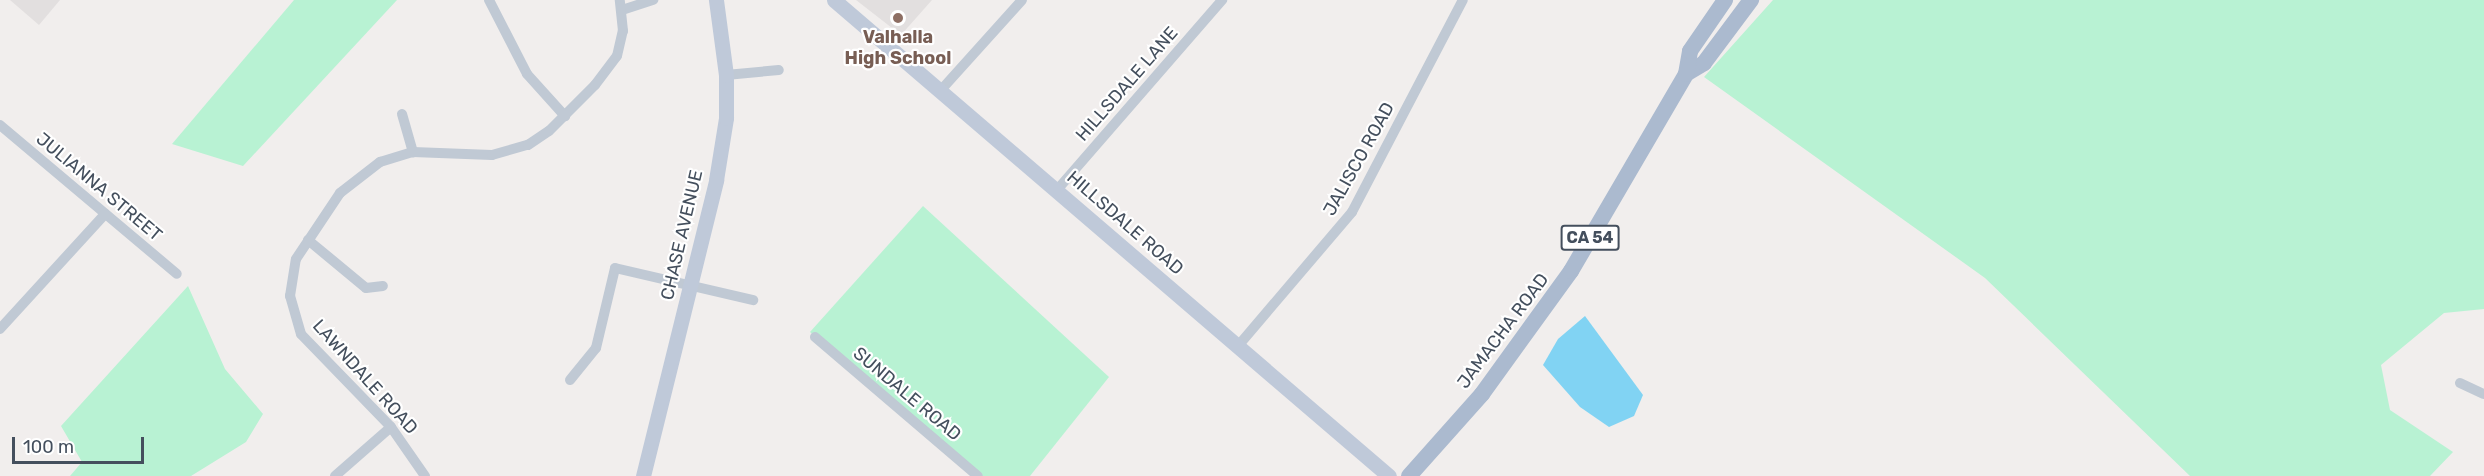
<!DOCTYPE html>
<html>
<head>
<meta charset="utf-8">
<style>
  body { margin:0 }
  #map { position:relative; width:2484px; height:476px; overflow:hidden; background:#f1eeed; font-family:Rubik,sans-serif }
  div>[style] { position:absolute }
  .education>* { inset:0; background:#e2dfdf }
  .green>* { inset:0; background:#b8f2d3 }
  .water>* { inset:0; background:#81d3f3 }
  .street>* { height:10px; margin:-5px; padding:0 5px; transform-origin:5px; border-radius:5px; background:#c0c9d4 }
  .secondary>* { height:15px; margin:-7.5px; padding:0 7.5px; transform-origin:7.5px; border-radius:7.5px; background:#bfc9d9 }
  .primary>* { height:16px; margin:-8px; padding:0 8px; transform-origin:8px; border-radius:8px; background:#abbacf }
  .dots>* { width:16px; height:16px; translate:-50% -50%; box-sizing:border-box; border:3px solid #fff; border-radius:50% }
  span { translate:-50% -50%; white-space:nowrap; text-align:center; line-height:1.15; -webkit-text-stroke:4.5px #fff; paint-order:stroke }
  .shield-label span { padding:2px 4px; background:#fff; border:2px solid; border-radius:4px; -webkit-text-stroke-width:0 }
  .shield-label { font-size:16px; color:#444f5d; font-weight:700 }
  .education-label { font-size:18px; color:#785e54; font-weight:700 }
  .street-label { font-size:18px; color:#444f5d }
  .scale { position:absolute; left:12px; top:437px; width:132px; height:27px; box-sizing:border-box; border:3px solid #444f5d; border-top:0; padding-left:8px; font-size:18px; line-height:21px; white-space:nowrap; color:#444f5d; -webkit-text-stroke:4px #fff; paint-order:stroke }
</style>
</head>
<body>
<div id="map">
  <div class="education">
    <div style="clip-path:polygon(10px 0,60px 0,39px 25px)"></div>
    <div style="clip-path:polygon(856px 0,932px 0,901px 35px)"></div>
  </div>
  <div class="green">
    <div style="clip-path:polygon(294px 0,397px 0,243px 166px,172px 144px)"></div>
    <div style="clip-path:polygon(1773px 0,2484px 0,2484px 309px,2444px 313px,2381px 365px,2390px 410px,2453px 452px,2430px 476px,2190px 476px,1985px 278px,1704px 77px)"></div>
    <div style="clip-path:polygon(923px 206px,1109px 377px,1030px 476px,976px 476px,810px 332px)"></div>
    <div style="clip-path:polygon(188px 286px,225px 369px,263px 414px,246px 442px,191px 476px,70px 476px,82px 462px,61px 426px)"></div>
  </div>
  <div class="water">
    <div style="clip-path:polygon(1585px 316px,1643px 395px,1634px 416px,1609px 427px,1580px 407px,1543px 365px,1558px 339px)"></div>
  </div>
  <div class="street">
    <div style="left:489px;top:0;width:83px;rotate:62.8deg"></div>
    <div style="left:527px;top:74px;width:57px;rotate:47.9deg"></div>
    <div style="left:622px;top:10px;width:33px;rotate:-18deg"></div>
    <div style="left:726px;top:75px;width:53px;rotate:-5.4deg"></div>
    <div style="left:941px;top:90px;width:121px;rotate:-48deg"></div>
    <div style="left:402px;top:114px;width:40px;rotate:74deg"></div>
    <div style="left:0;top:125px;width:231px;rotate:40.1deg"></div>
    <div style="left:1057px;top:190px;width:252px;rotate:-49deg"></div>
    <div style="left:308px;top:240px;width:75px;rotate:39.6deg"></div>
    <div style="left:366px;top:288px;width:17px;rotate:-7deg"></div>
    <div style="left:0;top:329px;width:156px;rotate:-47.6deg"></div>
    <div style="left:815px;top:337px;width:214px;rotate:40.5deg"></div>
    <div style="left:1238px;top:346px;width:176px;rotate:-49.6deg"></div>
    <div style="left:1352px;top:212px;width:239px;rotate:-62.4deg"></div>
    <div style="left:570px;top:380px;width:41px;rotate:-50.9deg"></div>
    <div style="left:596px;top:348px;width:82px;rotate:-76.6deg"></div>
    <div style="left:615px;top:268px;width:142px;rotate:13.1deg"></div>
    <div style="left:2460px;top:383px;width:26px;rotate:25deg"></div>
    <div style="left:335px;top:476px;width:74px;rotate:-41.2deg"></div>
    <div style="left:425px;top:476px;width:60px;rotate:-124.8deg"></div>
    <div style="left:391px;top:427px;width:129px;rotate:-134.1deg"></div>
    <div style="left:301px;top:334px;width:40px;rotate:-106deg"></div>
    <div style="left:290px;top:296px;width:37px;rotate:-81deg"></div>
    <div style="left:296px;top:259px;width:79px;rotate:-56.3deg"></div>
    <div style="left:340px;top:193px;width:51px;rotate:-37.8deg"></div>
    <div style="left:380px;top:162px;width:34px;rotate:-17deg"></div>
    <div style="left:413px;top:152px;width:79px;rotate:2.2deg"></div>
    <div style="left:492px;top:155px;width:37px;rotate:-16deg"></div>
    <div style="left:528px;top:145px;width:25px;rotate:-34deg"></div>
    <div style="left:549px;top:131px;width:65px;rotate:-45deg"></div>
    <div style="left:595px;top:85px;width:36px;rotate:-53deg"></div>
    <div style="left:617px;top:56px;width:26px;rotate:-77deg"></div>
    <div style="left:623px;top:31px;width:31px;rotate:-96deg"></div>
  </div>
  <div class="secondary">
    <div style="left:834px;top:0;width:731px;rotate:40.62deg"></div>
    <div style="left:643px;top:476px;width:305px;rotate:-76.1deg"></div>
    <div style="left:716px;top:180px;width:63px;rotate:-80.8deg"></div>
    <div style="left:726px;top:118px;width:43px;rotate:-90deg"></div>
    <div style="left:726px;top:75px;width:76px;rotate:-97.6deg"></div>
  </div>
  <div class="primary">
    <div style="left:1686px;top:74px;width:21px;rotate:-31deg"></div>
    <div style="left:1704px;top:63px;width:79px;rotate:-53.3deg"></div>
    <div style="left:1409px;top:476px;width:110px;rotate:-48.3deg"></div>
    <div style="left:1482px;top:394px;width:152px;rotate:-54.1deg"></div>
    <div style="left:1571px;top:271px;width:228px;rotate:-59.7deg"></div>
    <div style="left:1686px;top:74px;width:23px;rotate:-80deg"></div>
    <div style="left:1690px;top:51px;width:62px;rotate:-55.5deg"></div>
  </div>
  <div class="dots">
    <div style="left:898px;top:18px;background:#8d6e63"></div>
  </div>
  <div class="shield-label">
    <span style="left:1590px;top:238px">CA 54</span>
  </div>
  <div class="education-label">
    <span style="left:898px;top:48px">Valhalla<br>High School</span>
  </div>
  <div class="street-label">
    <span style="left:1127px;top:84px;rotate:-49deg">HILLSDALE LANE</span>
    <span style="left:1359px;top:159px;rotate:-61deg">JALISCO ROAD</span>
    <span style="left:99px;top:187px;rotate:40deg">JULIANNA STREET</span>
    <span style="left:1125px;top:223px;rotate:41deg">HILLSDALE ROAD</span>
    <span style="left:682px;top:235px;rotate:-77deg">CHASE AVENUE</span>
    <span style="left:1503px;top:331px;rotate:-53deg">JAMACHA ROAD</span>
    <span style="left:365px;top:377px;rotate:48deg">LAWNDALE ROAD</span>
    <span style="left:907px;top:394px;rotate:40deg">SUNDALE ROAD</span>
  </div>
  <div class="scale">100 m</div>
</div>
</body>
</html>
